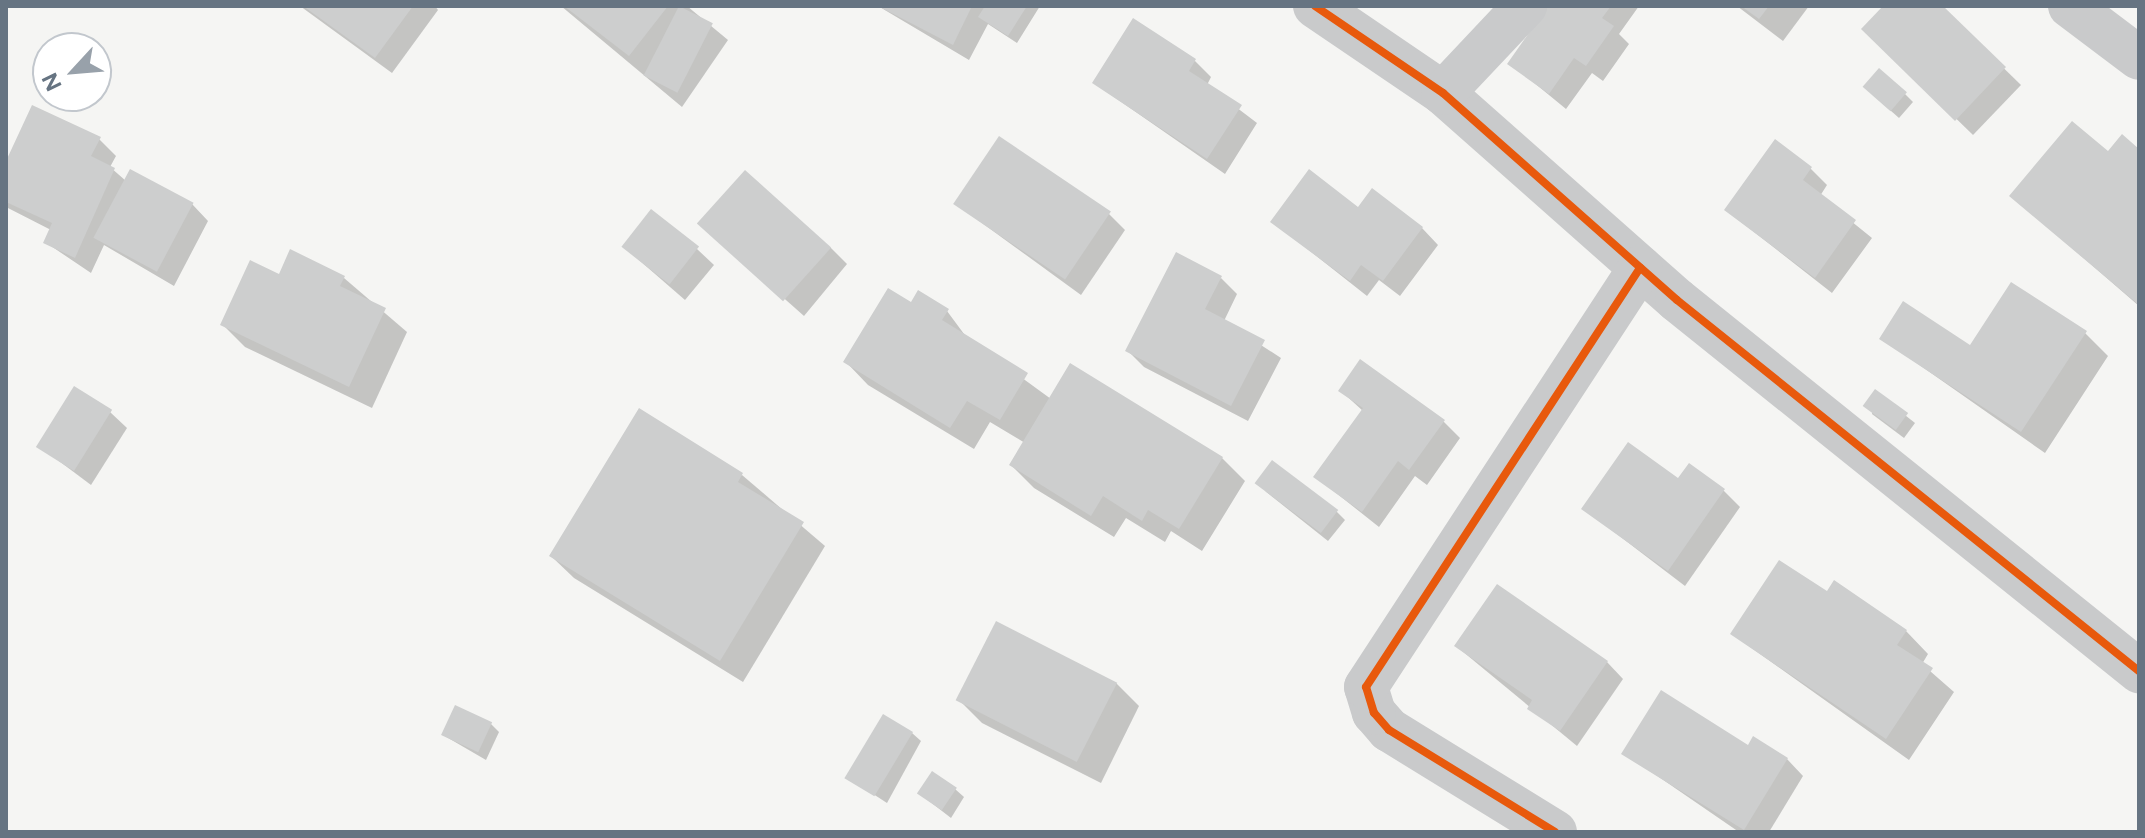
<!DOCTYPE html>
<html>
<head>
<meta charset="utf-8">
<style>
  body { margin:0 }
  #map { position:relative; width:2145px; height:838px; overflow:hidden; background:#f5f5f3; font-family:Figtree,sans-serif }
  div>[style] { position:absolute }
  .shadow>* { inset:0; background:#0003 }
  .building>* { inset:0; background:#cdcece; transform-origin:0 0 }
  .minor>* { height:44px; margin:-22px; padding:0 22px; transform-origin:22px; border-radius:22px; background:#c9cacb }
  .cycleway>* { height:8px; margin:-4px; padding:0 4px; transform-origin:4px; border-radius:4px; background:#e8590c }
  span { translate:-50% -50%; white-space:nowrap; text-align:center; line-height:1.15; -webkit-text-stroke:8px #fff; paint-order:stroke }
  .frame { position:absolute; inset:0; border:8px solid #667482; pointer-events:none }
  .north { position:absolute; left:32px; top:32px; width:80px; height:80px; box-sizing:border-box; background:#fff; border:2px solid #c2c7cd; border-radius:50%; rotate:244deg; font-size:22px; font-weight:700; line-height:32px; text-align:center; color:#667482 }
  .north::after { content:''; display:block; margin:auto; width:28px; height:36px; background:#98a1aa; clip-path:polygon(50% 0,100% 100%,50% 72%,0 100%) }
</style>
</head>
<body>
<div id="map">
  <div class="shadow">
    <div style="clip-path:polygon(300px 6px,435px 6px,438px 10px,392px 73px)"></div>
    <div style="clip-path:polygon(561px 6px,687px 6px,728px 40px,682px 107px)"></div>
    <div style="clip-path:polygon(878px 6px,1040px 6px,1017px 43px,988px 24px,969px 60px)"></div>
    <div style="clip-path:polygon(1550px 6px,1639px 6px,1619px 34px,1629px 44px,1603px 81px,1592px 73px,1566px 109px,1510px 63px)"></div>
    <div style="clip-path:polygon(1737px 6px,1809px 6px,1783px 41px)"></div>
    <div style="clip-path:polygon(1886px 6px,1940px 6px,2021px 85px,1973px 135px,1864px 29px)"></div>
    <div style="clip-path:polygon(1195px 61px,1211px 77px,1207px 85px,1257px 123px,1225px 174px,1094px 83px)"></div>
    <div style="clip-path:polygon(1905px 94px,1913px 102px,1899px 118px,1873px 95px)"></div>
    <div style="clip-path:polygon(99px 139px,116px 156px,110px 167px,126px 181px,192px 204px,208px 221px,174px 286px,104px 245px,91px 273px,45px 242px,51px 230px,6px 207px,6px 166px)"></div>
    <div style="clip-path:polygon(2139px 151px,2139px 306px,2012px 196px,2108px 153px)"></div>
    <div style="clip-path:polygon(1810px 168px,1827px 185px,1820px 196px,1872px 238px,1832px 293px,1726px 210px)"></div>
    <div style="clip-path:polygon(956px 204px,1108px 213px,1125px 230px,1081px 295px)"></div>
    <div style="clip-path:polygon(1359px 210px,1422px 228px,1438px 245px,1400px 296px,1379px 280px,1367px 296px,1272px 221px)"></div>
    <div style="clip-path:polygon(700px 224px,831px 248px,847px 264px,804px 316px)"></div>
    <div style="clip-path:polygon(624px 247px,697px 249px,714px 265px,685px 300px)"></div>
    <div style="clip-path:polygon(344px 278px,407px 332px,372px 408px,245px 347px,222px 324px)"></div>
    <div style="clip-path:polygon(1221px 278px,1237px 294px,1224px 321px,1281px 358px,1248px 421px,1144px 367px,1128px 351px)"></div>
    <div style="clip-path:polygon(912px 305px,947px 311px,967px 338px,1051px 399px,1222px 458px,1245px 481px,1202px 551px,1171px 531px,1165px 542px,1126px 518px,1114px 537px,1034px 488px,1011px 465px,1025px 443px,990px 422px,974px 449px,868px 385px,846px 362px)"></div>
    <div style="clip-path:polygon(2085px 333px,2108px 356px,2045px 453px,1881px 338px,1971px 348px)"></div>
    <div style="clip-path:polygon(1341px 391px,1444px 422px,1460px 438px,1427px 485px,1415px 476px,1379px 527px,1316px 477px,1363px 411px)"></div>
    <div style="clip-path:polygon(1876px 392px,1915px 423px,1904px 438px,1872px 414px)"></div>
    <div style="clip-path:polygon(110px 412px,127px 428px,91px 485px,39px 446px)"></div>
    <div style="clip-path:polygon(742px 475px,825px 546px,743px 682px,574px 578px,551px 556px)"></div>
    <div style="clip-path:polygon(1679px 480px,1724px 491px,1740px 507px,1685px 586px,1584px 509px)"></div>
    <div style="clip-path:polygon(1265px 491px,1337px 512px,1345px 520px,1328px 541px)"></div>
    <div style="clip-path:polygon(1827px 594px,1906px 631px,1928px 654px,1922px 664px,1954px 692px,1909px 760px,1732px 634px)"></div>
    <div style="clip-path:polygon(1456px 646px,1607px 662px,1623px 679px,1577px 746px)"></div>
    <div style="clip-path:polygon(1116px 683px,1139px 706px,1101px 783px,982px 723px,960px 701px)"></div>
    <div style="clip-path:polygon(491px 724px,499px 732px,486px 760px,443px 735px)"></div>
    <div style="clip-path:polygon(912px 733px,921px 741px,887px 803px,850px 779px)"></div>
    <div style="clip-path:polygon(1749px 748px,1787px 759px,1803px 776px,1769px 832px,1739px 832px,1624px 753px)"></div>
    <div style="clip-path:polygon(955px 789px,964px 797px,951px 818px,920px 794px)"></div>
  </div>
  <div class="building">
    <div style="clip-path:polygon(303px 6px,413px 6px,375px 58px)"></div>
    <div style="clip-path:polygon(564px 6px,668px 6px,629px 56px)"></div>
    <div style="left:679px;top:6px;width:38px;height:78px;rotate:27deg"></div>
    <div style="clip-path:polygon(878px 6px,972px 6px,953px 45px)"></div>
    <div style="clip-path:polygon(985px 6px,1027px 6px,1008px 36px,978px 17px)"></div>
    <div style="clip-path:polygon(1548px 6px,1611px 6px,1602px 18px,1614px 26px,1586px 66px,1574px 58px,1549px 94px,1507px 64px)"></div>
    <div style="clip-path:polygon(1741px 6px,1769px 6px,1759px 19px)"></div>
    <div style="clip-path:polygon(1883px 6px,1943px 6px,2006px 67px,1955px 121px,1861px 29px)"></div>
    <div style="clip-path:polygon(1133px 18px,1196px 59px,1189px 71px,1242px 105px,1207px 159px,1092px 83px)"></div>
    <div style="left:1879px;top:68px;width:37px;height:25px;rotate:41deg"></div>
    <div style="clip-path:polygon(32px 105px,101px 137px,91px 156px,115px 168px,75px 258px,43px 243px,52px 223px,6px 202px,6px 161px)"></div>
    <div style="clip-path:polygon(2072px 121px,2108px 151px,2122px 134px,2139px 149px,2139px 305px,2009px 196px)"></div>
    <div style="left:999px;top:136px;width:135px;height:82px;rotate:34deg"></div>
    <div style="clip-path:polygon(1775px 139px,1812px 167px,1803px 180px,1856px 220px,1815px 278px,1724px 210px)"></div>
    <div style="left:130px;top:169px;width:72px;height:78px;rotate:28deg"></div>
    <div style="clip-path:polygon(1309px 169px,1358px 207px,1372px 188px,1423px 227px,1383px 281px,1361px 265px,1350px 281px,1270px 222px)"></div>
    <div style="left:745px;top:170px;width:116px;height:72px;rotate:42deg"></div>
    <div style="left:651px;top:209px;width:61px;height:48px;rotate:38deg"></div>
    <div style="clip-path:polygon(290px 249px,345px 276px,340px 286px,386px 308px,349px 387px,220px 325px,250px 260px,279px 274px)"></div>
    <div style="clip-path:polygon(1176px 252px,1222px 276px,1205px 309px,1265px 340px,1231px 406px,1125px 351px)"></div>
    <div style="clip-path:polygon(2011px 282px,2087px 331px,2021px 432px,1879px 339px,1903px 301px,1970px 345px)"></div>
    <div style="clip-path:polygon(888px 288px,911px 302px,918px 290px,949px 309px,942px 320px,1028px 373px,1000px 420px,967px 401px,950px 428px,843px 362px)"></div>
    <div style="clip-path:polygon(1360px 359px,1445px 420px,1409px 470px,1398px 461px,1362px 512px,1313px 477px,1363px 408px,1338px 391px)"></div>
    <div style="clip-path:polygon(1070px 363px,1223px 457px,1179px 529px,1148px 510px,1142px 521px,1103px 496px,1091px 516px,1009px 465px)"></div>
    <div style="left:74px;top:386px;width:45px;height:72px;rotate:32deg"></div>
    <div style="left:1875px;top:389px;width:41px;height:21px;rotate:36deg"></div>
    <div style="clip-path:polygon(639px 408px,743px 473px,738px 482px,804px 522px,720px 661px,549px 556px)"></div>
    <div style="clip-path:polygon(1628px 442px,1678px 478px,1689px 463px,1725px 489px,1668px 571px,1581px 509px)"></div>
    <div style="left:1272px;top:460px;width:83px;height:29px;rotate:37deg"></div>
    <div style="clip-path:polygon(1779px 560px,1827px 591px,1834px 580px,1907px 630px,1897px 645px,1933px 668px,1886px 739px,1730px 634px)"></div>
    <div style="clip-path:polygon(1497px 584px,1608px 661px,1560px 731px,1527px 709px,1532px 700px,1454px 646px)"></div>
    <div style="left:996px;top:621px;width:136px;height:89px;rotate:27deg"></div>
    <div style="clip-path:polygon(1661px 690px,1748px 745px,1753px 736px,1788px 758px,1744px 830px,1621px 754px)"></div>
    <div style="left:455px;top:705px;width:41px;height:33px;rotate:25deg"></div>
    <div style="left:883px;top:714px;width:35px;height:75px;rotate:31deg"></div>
    <div style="left:932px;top:771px;width:30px;height:27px;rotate:34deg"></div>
  </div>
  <div class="minor">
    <div style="left:1315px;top:6px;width:155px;rotate:34.2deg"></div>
    <div style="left:1443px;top:93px;width:312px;rotate:41.5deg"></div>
    <div style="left:1677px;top:300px;width:593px;rotate:38.77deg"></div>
    <div style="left:2070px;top:6px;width:86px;rotate:37deg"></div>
    <div style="left:1443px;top:93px;width:120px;rotate:-46.7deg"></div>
    <div style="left:1555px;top:832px;width:195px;rotate:-148.4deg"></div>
    <div style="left:1389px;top:730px;width:23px;rotate:-131deg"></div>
    <div style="left:1374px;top:713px;width:27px;rotate:-107deg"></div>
    <div style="left:1366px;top:687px;width:501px;rotate:-56.82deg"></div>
  </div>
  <div class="cycleway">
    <div style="left:1315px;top:6px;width:155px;rotate:34.2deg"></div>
    <div style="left:1443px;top:93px;width:312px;rotate:41.5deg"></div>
    <div style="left:1677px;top:300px;width:593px;rotate:38.77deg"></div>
    <div style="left:1555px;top:832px;width:195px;rotate:-148.4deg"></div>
    <div style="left:1389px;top:730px;width:23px;rotate:-131deg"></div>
    <div style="left:1374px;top:713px;width:27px;rotate:-107deg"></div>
    <div style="left:1366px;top:687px;width:501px;rotate:-56.82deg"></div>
  </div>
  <div class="frame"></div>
  <div class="north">N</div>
</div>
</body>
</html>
